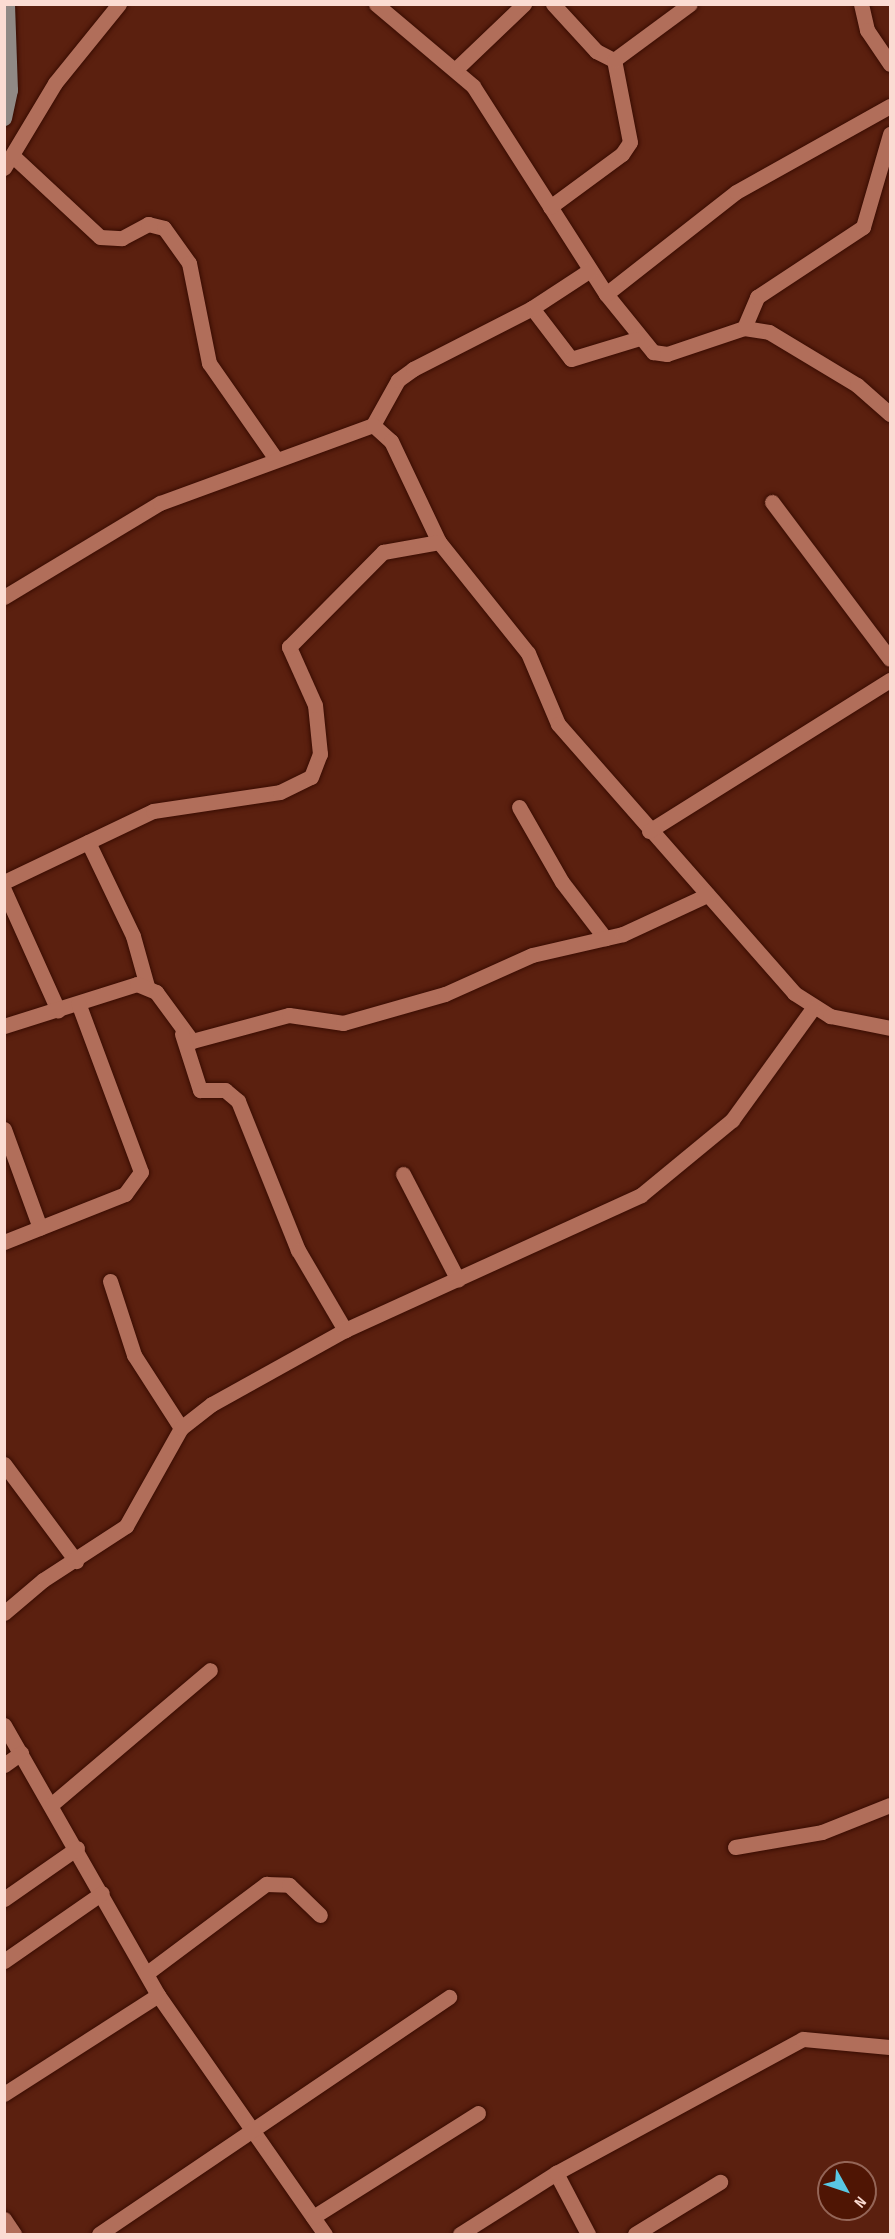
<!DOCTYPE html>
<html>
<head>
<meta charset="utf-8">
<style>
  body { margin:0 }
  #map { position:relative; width:895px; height:2239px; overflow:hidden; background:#5b200f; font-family:"Sofia Sans Condensed",sans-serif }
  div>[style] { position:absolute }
  .roads { filter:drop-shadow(0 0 2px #380c02) drop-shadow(0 0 2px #380c02) }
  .street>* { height:15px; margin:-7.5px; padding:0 7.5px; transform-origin:7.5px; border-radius:7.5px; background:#b16e5a }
  .secondary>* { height:15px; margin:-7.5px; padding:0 7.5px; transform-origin:7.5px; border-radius:7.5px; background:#908985 }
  span { translate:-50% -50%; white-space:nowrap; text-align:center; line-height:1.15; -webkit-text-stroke:6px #4f1504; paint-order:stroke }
  .frame { position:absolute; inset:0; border:6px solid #fbdcd3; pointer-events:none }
  .north { position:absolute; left:817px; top:2161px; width:60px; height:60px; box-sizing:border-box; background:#4f1504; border:2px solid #946557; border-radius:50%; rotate:130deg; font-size:16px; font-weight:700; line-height:24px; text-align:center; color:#fbdcd3 }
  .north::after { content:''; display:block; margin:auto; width:21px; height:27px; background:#59c8e4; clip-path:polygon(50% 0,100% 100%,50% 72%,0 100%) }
</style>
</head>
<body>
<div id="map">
  <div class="roads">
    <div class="street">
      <div style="left:376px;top:4px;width:127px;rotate:40.2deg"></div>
      <div style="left:473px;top:86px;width:247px;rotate:57.4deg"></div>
      <div style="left:606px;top:294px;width:75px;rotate:51deg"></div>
      <div style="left:653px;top:352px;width:14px;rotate:8deg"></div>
      <div style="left:667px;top:354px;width:81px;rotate:-18.7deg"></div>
      <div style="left:744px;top:328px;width:25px;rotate:9deg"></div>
      <div style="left:769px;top:332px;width:103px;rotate:31.1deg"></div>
      <div style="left:857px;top:385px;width:44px;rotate:41.3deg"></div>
      <div style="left:553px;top:4px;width:64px;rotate:47.5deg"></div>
      <div style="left:596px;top:51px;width:20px;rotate:27deg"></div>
      <div style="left:861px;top:4px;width:27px;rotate:77deg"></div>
      <div style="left:867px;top:30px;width:41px;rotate:55.9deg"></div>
      <div style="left:457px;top:68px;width:93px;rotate:-43.7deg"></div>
      <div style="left:14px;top:157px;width:117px;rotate:42.9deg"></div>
      <div style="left:100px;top:237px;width:22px;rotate:3deg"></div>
      <div style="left:122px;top:238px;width:30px;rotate:-28deg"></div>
      <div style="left:148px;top:224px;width:16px;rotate:14deg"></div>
      <div style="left:164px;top:228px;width:43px;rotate:54.5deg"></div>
      <div style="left:189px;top:263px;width:102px;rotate:78.7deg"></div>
      <div style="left:209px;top:363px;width:117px;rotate:55.1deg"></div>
      <div style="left:4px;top:168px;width:99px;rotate:-59deg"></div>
      <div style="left:55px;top:83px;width:102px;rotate:-51deg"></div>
      <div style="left:550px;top:207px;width:89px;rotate:-36.4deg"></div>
      <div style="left:622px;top:154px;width:14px;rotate:-56deg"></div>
      <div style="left:630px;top:142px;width:84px;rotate:-101deg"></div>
      <div style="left:614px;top:60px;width:94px;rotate:-36.4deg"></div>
      <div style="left:606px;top:294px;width:165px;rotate:-38.1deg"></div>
      <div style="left:736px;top:192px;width:176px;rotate:-29.2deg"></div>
      <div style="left:532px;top:308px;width:64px;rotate:52.6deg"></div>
      <div style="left:571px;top:359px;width:69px;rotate:-16.9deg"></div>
      <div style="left:744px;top:328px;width:34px;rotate:-67deg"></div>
      <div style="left:757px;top:297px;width:127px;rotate:-33.4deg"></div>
      <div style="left:863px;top:227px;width:97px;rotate:-73.8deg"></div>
      <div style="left:373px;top:425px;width:51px;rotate:-60.9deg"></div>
      <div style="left:398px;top:380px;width:19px;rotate:-36deg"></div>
      <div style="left:413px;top:369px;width:134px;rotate:-27.1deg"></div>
      <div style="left:532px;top:308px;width:69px;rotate:-33.2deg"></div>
      <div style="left:772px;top:502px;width:196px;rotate:53.1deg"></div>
      <div style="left:4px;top:597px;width:182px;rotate:-31.1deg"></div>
      <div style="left:160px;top:503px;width:227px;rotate:-20.1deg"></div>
      <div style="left:373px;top:425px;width:24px;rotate:42deg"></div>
      <div style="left:391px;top:441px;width:112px;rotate:64.6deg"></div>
      <div style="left:439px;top:542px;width:142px;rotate:51.3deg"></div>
      <div style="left:528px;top:653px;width:77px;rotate:67.1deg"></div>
      <div style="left:558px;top:724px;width:358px;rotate:48.7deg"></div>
      <div style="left:794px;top:993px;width:43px;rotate:32.6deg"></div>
      <div style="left:830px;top:1016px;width:61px;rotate:11.3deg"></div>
      <div style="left:519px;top:807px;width:86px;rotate:60.2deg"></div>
      <div style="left:562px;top:882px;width:71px;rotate:52.5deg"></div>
      <div style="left:649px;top:831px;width:284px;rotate:-32.1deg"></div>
      <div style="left:88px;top:842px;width:104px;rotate:64.4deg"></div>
      <div style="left:133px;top:936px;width:52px;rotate:74.4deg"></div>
      <div style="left:4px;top:882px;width:165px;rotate:-25.5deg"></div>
      <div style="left:153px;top:811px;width:128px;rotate:-8.5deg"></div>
      <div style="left:280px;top:792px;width:34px;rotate:-26deg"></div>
      <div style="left:311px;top:777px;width:25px;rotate:-69deg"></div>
      <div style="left:320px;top:754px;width:49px;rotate:-95.8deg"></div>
      <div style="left:315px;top:705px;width:64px;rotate:-114.1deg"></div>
      <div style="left:289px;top:647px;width:134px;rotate:-45.3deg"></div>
      <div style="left:383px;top:552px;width:57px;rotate:-10.1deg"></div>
      <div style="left:4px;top:890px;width:132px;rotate:65.8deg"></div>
      <div style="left:4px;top:1026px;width:139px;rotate:-17.5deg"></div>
      <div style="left:137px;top:984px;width:21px;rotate:23deg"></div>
      <div style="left:156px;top:992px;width:61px;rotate:53.7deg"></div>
      <div style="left:192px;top:1041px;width:100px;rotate:-15deg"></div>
      <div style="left:289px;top:1015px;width:55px;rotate:8.4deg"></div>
      <div style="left:343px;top:1023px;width:106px;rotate:-15.9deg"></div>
      <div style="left:445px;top:994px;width:95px;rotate:-24.1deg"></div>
      <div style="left:532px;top:955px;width:93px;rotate:-13deg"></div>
      <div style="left:623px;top:934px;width:93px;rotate:-24.9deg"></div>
      <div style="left:182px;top:1034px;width:59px;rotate:72.2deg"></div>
      <div style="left:200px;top:1090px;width:25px"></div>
      <div style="left:225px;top:1090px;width:17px;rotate:40deg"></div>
      <div style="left:238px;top:1101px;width:161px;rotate:68.1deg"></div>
      <div style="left:298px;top:1250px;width:93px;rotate:59.6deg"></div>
      <div style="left:4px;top:1129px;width:105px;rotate:70deg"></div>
      <div style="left:403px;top:1174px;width:119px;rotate:62.6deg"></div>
      <div style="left:4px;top:1242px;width:130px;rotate:-21.6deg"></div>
      <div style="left:125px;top:1194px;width:27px;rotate:-54deg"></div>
      <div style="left:141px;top:1172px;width:180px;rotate:-110.4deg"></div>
      <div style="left:110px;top:1281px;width:78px;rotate:72deg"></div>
      <div style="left:134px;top:1355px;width:87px;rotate:57.2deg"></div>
      <div style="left:4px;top:1464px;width:121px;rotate:53.4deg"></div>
      <div style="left:4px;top:1613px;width:51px;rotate:-40.2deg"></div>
      <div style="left:43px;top:1580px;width:99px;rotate:-33deg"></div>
      <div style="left:126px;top:1526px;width:112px;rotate:-60.7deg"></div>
      <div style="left:181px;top:1428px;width:39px;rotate:-38deg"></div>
      <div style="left:212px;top:1404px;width:152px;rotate:-29.1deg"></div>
      <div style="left:345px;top:1330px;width:325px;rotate:-24.5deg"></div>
      <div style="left:641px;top:1195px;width:118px;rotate:-39.5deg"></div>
      <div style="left:732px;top:1120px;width:138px;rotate:-54.1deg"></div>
      <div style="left:4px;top:1725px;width:311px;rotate:60.3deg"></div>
      <div style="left:158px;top:1995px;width:292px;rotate:55.1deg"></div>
      <div style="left:4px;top:1765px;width:21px;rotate:-35deg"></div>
      <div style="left:52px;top:1804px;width:207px;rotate:-40.3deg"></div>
      <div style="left:735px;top:1847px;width:88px;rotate:-9.8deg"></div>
      <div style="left:822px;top:1832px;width:73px;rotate:-21.7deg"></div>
      <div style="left:4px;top:1899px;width:89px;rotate:-34.9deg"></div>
      <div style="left:4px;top:1961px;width:119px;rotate:-34.8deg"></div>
      <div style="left:147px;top:1973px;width:149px;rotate:-36.8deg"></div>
      <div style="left:266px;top:1884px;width:23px;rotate:2deg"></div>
      <div style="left:289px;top:1885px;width:43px;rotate:44.1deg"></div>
      <div style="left:4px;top:2094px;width:183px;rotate:-32.7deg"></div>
      <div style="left:556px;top:2173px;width:69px;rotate:62.3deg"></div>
      <div style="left:313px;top:2217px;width:195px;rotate:-32.2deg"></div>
      <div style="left:4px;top:2219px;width:18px;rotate:56deg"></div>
      <div style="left:99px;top:2234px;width:423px;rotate:-34.1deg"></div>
      <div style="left:460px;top:2234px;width:114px;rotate:-32.4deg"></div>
      <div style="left:556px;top:2173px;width:281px;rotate:-28.5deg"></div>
      <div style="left:803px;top:2039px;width:87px;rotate:5.3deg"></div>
      <div style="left:635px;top:2234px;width:100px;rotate:-31.5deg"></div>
    </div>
    <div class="secondary">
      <div style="left:4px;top:118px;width:29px;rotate:-78deg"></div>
      <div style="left:10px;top:90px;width:86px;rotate:-92deg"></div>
    </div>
  </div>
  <div class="frame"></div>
  <div class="north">N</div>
</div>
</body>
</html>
